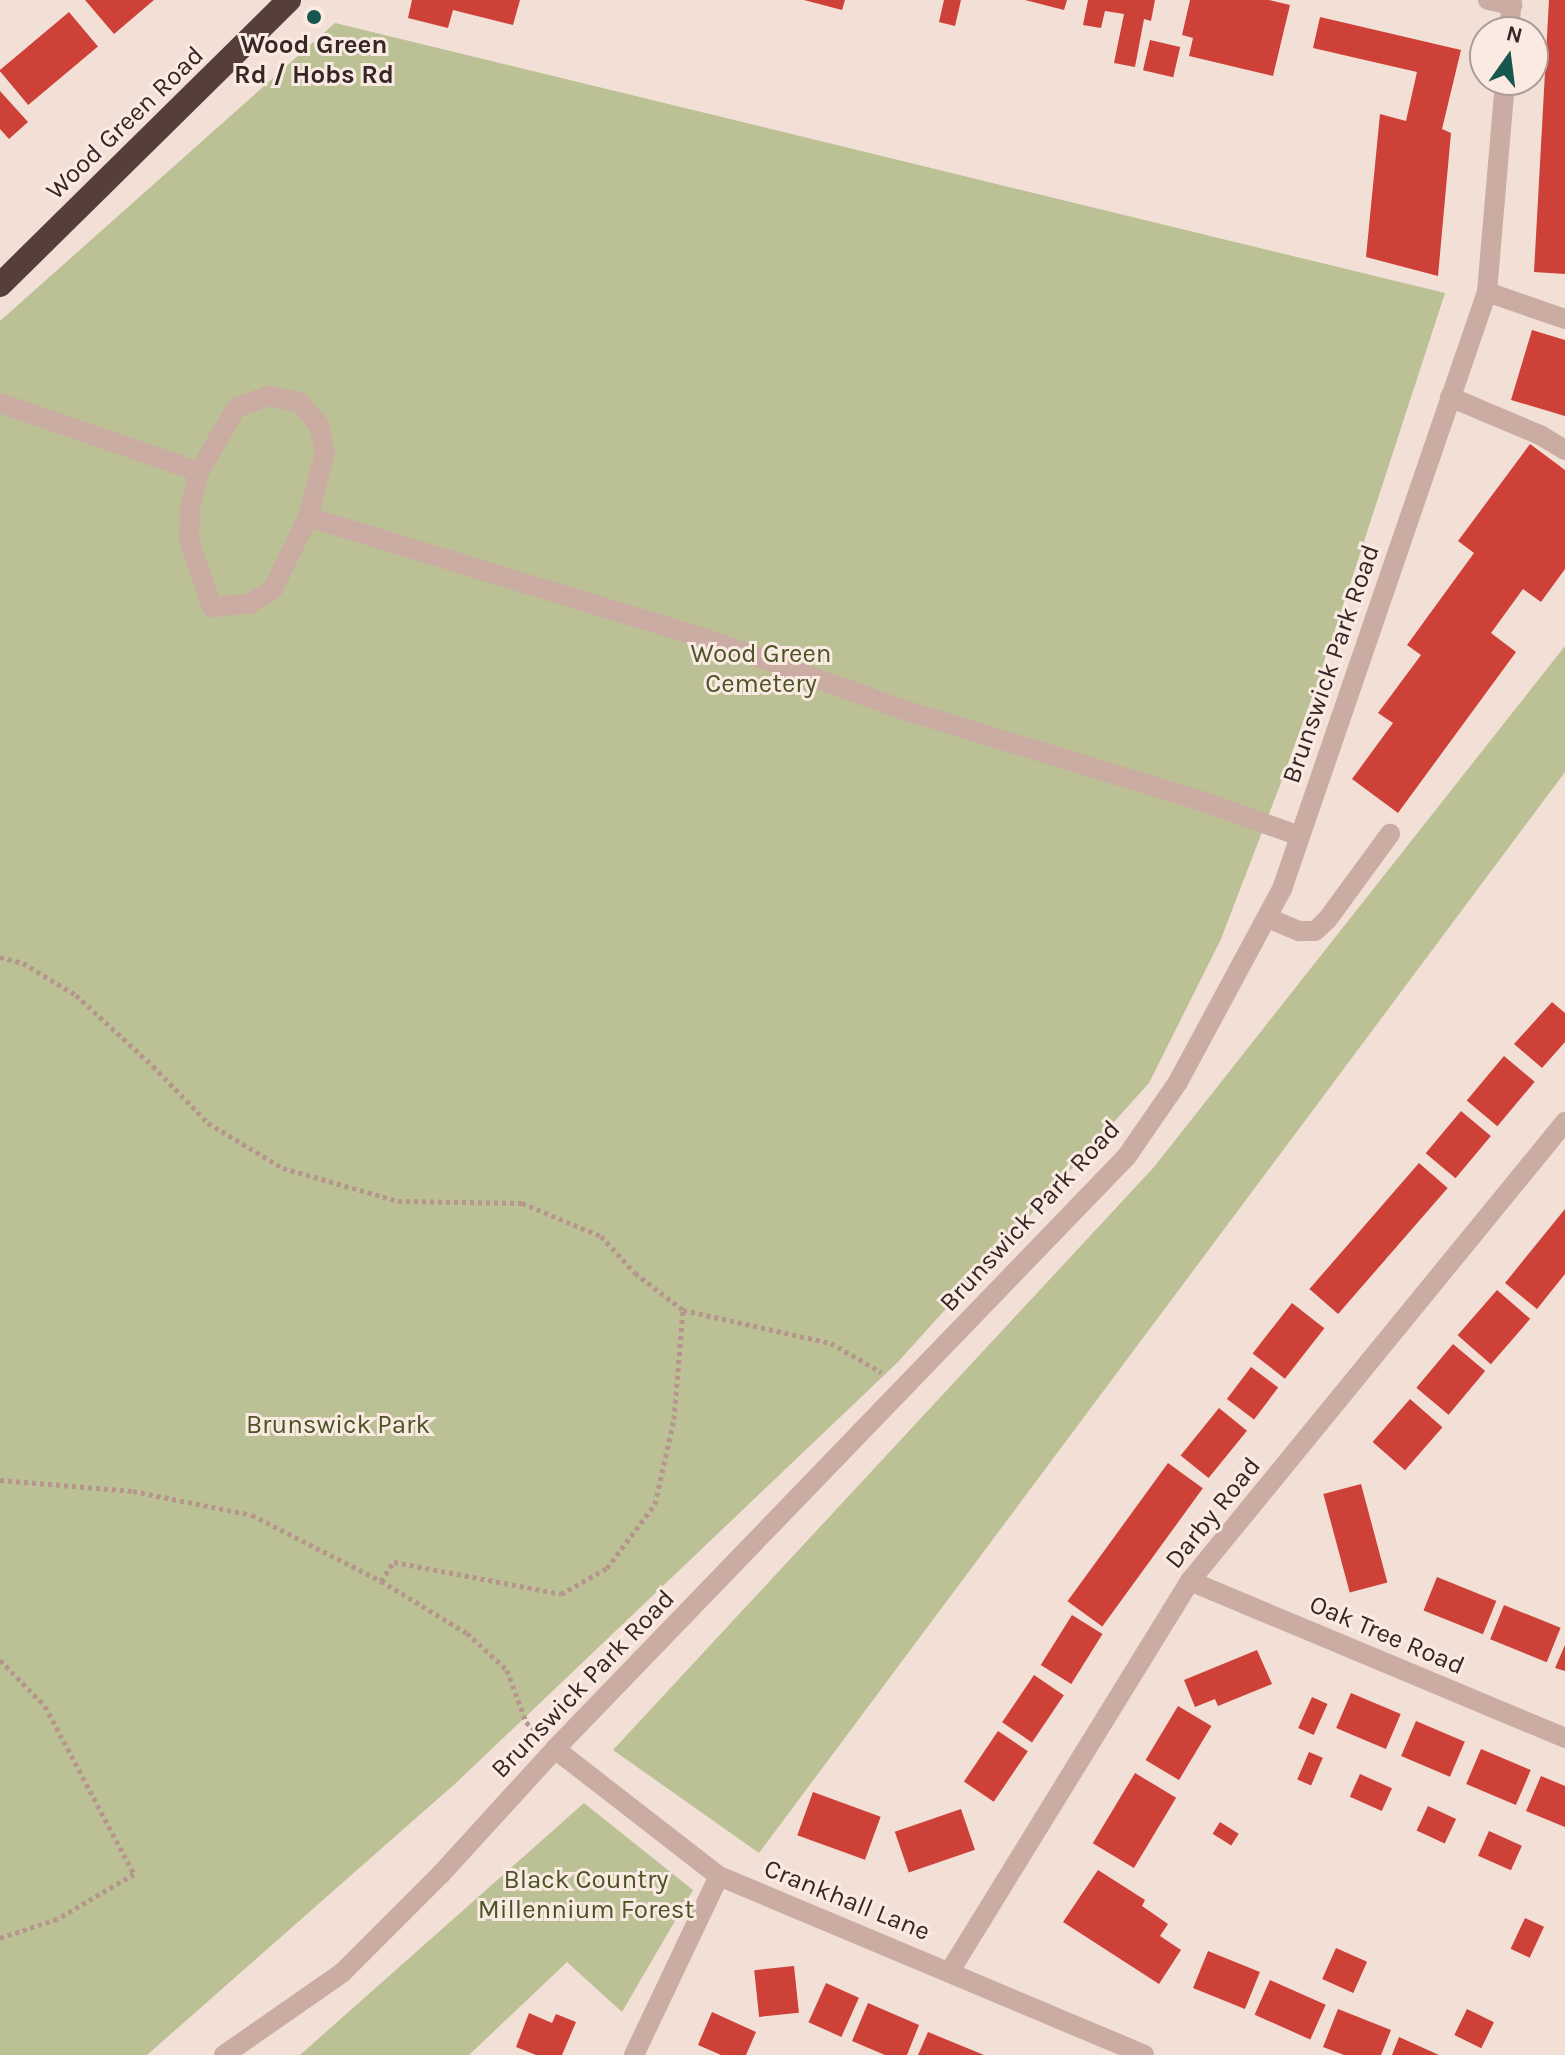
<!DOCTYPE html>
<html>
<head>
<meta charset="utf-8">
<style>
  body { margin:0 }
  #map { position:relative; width:1565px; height:2055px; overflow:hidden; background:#f2dfd6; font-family:Karla,sans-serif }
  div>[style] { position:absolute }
  .green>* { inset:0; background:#bbc195 }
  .building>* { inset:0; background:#cd4139; transform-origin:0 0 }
  .path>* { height:5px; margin-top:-2.5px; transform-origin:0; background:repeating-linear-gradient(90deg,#b6968c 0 4px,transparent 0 8px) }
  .minor>* { height:20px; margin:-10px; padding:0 10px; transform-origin:10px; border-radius:10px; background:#caaca2 }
  .highway>* { height:24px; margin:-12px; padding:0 12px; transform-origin:12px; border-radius:12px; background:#563e3b }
  .dots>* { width:22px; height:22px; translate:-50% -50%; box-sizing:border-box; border:4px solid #faeae2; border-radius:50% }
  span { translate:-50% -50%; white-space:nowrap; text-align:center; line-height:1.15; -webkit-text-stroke:6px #faeae2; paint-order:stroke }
  .poi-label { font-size:26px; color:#342725; font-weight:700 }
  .street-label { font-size:26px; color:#342725 }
  .park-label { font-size:26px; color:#4c5327 }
  .north { position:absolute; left:1469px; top:16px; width:80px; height:80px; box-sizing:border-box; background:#faeae2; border:2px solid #ab9c96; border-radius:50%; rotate:14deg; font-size:22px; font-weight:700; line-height:32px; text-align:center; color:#342725 }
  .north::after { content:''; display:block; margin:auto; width:28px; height:36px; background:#18574f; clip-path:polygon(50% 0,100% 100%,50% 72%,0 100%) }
</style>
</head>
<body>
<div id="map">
  <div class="green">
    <div style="clip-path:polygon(335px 23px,1445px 293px,1324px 664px,1282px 780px,1221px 939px,1149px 1083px,898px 1362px,457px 1782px,147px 2055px,0 2055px,0 321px)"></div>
    <div style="clip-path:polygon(1565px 646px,1565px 772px,759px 1853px,613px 1750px,1154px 1167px)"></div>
    <div style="clip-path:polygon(584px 1803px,693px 1890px,622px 2012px,567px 1962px,469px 2055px,300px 2055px)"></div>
  </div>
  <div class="building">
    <div style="clip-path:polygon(85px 0,154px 0,114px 34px)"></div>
    <div style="clip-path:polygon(412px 0,520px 0,513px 25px,453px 10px,448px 28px,408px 18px)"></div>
    <div style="clip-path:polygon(804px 0,845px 0,842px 10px)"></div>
    <div style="clip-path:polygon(944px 0,961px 0,955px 26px,939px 22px)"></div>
    <div style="clip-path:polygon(1025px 0,1067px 0,1064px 10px)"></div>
    <div style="clip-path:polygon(1088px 0,1155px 0,1151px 21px,1144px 19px,1135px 67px,1114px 63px,1124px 14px,1105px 11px,1101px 28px,1083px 25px)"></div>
    <div style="clip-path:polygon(1190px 0,1269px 0,1290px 5px,1273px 76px,1189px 56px,1193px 38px,1182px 35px)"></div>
    <div style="clip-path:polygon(1549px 0,1565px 0,1565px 274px,1534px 272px)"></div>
    <div style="left:69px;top:12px;width:45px;height:91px;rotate:50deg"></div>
    <div style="clip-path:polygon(1320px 17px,1461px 50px,1442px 129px,1451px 133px,1438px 276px,1366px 257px,1380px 114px,1406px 121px,1417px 72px,1313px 48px)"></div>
    <div style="left:1150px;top:40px;width:31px;height:31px;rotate:13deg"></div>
    <div style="clip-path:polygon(0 91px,28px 122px,9px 139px,0 129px)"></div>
    <div style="clip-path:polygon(1532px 330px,1565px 340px,1565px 416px,1511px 400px)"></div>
    <div style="clip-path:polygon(1530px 444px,1565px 470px,1565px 569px,1541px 602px,1523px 589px,1491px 633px,1516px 652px,1398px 813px,1352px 779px,1393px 723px,1378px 713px,1421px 655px,1407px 645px,1474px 553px,1458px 541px)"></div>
    <div style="clip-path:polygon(1552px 1002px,1565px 1013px,1565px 1042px,1542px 1068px,1514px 1044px)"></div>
    <div style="left:1504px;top:1056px;width:40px;height:58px;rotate:40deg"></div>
    <div style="left:1461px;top:1111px;width:39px;height:55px;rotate:40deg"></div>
    <div style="left:1419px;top:1163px;width:38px;height:167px;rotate:41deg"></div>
    <div style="clip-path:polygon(1565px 1209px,1565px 1274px,1537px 1309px,1505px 1283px)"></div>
    <div style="left:1497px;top:1290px;width:44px;height:60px;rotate:41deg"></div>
    <div style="left:1292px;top:1303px;width:41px;height:64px;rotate:38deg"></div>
    <div style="left:1453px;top:1344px;width:42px;height:57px;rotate:40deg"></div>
    <div style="left:1251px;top:1367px;width:34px;height:40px;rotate:37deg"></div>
    <div style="left:1410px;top:1399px;width:43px;height:57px;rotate:41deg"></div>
    <div style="left:1219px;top:1408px;width:36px;height:61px;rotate:39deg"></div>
    <div style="left:1168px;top:1463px;width:43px;height:171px;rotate:36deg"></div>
    <div style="left:1361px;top:1484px;width:102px;height:39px;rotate:75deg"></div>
    <div style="left:1437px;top:1577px;width:64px;height:36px;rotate:22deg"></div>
    <div style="left:1504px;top:1605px;width:61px;height:37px;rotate:22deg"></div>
    <div style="left:1072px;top:1615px;width:36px;height:59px;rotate:32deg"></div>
    <div style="clip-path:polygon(1565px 1645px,1565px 1671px,1555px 1668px)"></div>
    <div style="clip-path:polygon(1257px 1650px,1272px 1684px,1218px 1706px,1215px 1699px,1195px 1707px,1184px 1680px)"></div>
    <div style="left:1034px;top:1675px;width:36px;height:57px;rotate:34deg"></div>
    <div style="left:1351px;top:1693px;width:54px;height:38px;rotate:23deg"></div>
    <div style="left:1312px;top:1697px;width:17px;height:34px;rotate:24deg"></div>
    <div style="left:1178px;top:1706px;width:39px;height:63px;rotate:31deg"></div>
    <div style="left:1416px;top:1721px;width:53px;height:38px;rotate:23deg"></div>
    <div style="left:998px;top:1731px;width:36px;height:61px;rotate:34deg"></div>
    <div style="left:1481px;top:1749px;width:54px;height:38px;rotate:23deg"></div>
    <div style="left:1309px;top:1752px;width:15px;height:30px;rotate:23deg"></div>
    <div style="left:1135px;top:1773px;width:48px;height:82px;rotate:31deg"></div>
    <div style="left:1360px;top:1774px;width:35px;height:25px;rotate:24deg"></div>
    <div style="clip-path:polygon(1541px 1776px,1565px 1786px,1565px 1827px,1526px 1811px)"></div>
    <div style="left:813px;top:1792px;width:72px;height:46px;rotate:20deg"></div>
    <div style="left:1428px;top:1806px;width:31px;height:27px;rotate:25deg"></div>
    <div style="left:961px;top:1809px;width:43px;height:70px;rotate:71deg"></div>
    <div style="left:1220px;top:1822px;width:22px;height:14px;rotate:32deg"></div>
    <div style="left:1489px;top:1831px;width:36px;height:27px;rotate:24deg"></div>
    <div style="clip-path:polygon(1098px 1870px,1145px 1900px,1142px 1906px,1168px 1924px,1160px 1936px,1181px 1950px,1159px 1984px,1063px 1922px)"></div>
    <div style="left:1525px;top:1918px;width:21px;height:34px;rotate:25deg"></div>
    <div style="left:1336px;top:1948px;width:34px;height:34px;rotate:24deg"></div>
    <div style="left:1208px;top:1951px;width:56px;height:40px;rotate:22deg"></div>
    <div style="left:794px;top:1966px;width:47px;height:40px;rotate:84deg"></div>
    <div style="left:1270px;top:1980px;width:61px;height:38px;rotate:24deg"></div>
    <div style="left:826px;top:1983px;width:36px;height:43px;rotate:24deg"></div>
    <div style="clip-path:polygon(868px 2003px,919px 2025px,907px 2055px,885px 2055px,852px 2041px)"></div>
    <div style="clip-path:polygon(1338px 2009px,1391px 2030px,1381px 2055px,1344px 2055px,1323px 2047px)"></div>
    <div style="left:1467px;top:2009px;width:30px;height:29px;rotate:26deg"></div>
    <div style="clip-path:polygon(712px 2012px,756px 2032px,746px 2055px,721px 2055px,698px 2045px)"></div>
    <div style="clip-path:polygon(529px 2013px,552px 2023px,556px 2014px,576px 2022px,562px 2055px,536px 2055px,516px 2047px)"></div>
    <div style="clip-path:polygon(928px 2032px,984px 2055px,918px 2055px)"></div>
    <div style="clip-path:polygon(1399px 2037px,1439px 2055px,1392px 2055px)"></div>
  </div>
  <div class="path">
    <div style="left:0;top:957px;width:24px;rotate:15deg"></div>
    <div style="left:23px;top:963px;width:62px;rotate:31.1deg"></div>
    <div style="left:76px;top:995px;width:105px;rotate:42.7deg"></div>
    <div style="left:153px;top:1066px;width:79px;rotate:46deg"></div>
    <div style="left:208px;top:1123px;width:87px;rotate:31deg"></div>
    <div style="left:283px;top:1168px;width:120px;rotate:16deg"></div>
    <div style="left:398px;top:1201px;width:124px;rotate:0.9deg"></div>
    <div style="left:522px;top:1203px;width:86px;rotate:22.7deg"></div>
    <div style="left:601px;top:1236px;width:50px;rotate:47.4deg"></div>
    <div style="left:635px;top:1273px;width:61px;rotate:37.6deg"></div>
    <div style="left:683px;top:1310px;width:152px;rotate:12.6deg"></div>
    <div style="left:831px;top:1343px;width:58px;rotate:30.1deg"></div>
    <div style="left:0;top:1480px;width:133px;rotate:4.7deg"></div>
    <div style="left:133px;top:1491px;width:121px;rotate:11.4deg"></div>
    <div style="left:252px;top:1515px;width:145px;rotate:27.1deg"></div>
    <div style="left:381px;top:1581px;width:100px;rotate:31.2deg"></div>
    <div style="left:467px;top:1633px;width:54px;rotate:42.8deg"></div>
    <div style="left:507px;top:1670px;width:55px;rotate:69.9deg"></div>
    <div style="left:526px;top:1722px;width:15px;rotate:42deg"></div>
    <div style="left:381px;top:1581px;width:23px;rotate:-56deg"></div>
    <div style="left:394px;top:1562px;width:170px;rotate:10.8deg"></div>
    <div style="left:561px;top:1594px;width:53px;rotate:-29.5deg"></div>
    <div style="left:607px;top:1568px;width:80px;rotate:-53.1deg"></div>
    <div style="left:655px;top:1504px;width:87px;rotate:-77.4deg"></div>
    <div style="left:674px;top:1419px;width:109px;rotate:-85.3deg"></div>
    <div style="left:0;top:1660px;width:64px;rotate:45.6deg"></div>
    <div style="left:45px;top:1706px;width:190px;rotate:62.1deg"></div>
    <div style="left:134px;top:1874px;width:89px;rotate:149.7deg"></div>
    <div style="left:57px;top:1919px;width:60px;rotate:161.6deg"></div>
  </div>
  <div class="minor">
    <div style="left:1488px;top:0;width:25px;rotate:12deg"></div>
    <div style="left:1509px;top:32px;width:32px;rotate:-85deg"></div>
    <div style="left:1487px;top:292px;width:83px;rotate:19.1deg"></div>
    <div style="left:1450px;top:397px;width:98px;rotate:22.9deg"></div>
    <div style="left:1540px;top:435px;width:29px;rotate:31deg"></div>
    <div style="left:0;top:403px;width:211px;rotate:19.1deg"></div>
    <div style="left:199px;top:472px;width:74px;rotate:-60deg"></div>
    <div style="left:236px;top:408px;width:34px;rotate:-21deg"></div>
    <div style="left:268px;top:396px;width:32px;rotate:11deg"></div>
    <div style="left:299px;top:402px;width:30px;rotate:49deg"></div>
    <div style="left:319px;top:425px;width:29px;rotate:78deg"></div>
    <div style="left:325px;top:453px;width:66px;rotate:104.9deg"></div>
    <div style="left:308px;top:517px;width:414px;rotate:17deg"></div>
    <div style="left:704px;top:638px;width:213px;rotate:19.8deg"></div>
    <div style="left:904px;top:710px;width:312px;rotate:17deg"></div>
    <div style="left:1202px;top:801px;width:104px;rotate:19.7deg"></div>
    <div style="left:199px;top:472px;width:38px;rotate:104deg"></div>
    <div style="left:190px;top:509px;width:31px;rotate:92deg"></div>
    <div style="left:189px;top:540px;width:71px;rotate:71.1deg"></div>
    <div style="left:212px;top:607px;width:37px;rotate:-5deg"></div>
    <div style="left:249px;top:604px;width:28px;rotate:-32deg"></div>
    <div style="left:273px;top:589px;width:80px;rotate:-64.1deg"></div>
    <div style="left:1268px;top:918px;width:34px;rotate:23deg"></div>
    <div style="left:1299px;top:931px;width:16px"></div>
    <div style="left:1315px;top:931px;width:16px;rotate:-43deg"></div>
    <div style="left:1327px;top:920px;width:107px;rotate:-53.8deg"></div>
    <div style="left:1190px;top:1581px;width:407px;rotate:22.7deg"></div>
    <div style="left:555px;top:1749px;width:207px;rotate:37.8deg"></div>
    <div style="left:719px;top:1876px;width:461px;rotate:22.8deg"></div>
    <div style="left:950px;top:1971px;width:458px;rotate:-58.4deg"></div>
    <div style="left:1190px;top:1581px;width:593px;rotate:-50.75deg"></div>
    <div style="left:224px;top:2055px;width:144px;rotate:-34.8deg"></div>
    <div style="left:342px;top:1973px;width:140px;rotate:-45deg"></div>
    <div style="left:441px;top:1874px;width:169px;rotate:-47.6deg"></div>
    <div style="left:555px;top:1749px;width:824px;rotate:-46.03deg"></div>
    <div style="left:1127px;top:1156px;width:90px;rotate:-55.4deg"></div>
    <div style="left:1178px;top:1082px;width:219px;rotate:-61.7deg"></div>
    <div style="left:1282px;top:889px;width:631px;rotate:-71.05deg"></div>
    <div style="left:1487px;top:292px;width:213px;rotate:-85.1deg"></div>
    <div style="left:634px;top:2055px;width:198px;rotate:-64.6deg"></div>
  </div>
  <div class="highway">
    <div style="left:0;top:285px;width:406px;rotate:-44.6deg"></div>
  </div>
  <div class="dots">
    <div style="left:314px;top:17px;background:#18574f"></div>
  </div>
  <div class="poi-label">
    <span style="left:314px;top:60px">Wood Green<br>Rd / Hobs Rd</span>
  </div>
  <div class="street-label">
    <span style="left:125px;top:123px;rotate:-44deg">Wood Green Road</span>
    <span style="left:1331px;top:664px;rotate:-71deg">Brunswick Park Road</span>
    <span style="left:1030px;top:1216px;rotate:-47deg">Brunswick Park Road</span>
    <span style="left:1213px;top:1513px;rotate:-51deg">Darby Road</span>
    <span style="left:1387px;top:1635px;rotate:23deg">Oak Tree Road</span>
    <span style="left:583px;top:1684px;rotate:-46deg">Brunswick Park Road</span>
    <span style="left:847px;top:1900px;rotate:22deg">Crankhall Lane</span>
  </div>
  <div class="park-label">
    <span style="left:761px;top:669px">Wood Green<br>Cemetery</span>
    <span style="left:338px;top:1425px">Brunswick Park</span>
    <span style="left:586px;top:1895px">Black Country<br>Millennium Forest</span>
  </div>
  <div class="north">N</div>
</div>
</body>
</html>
